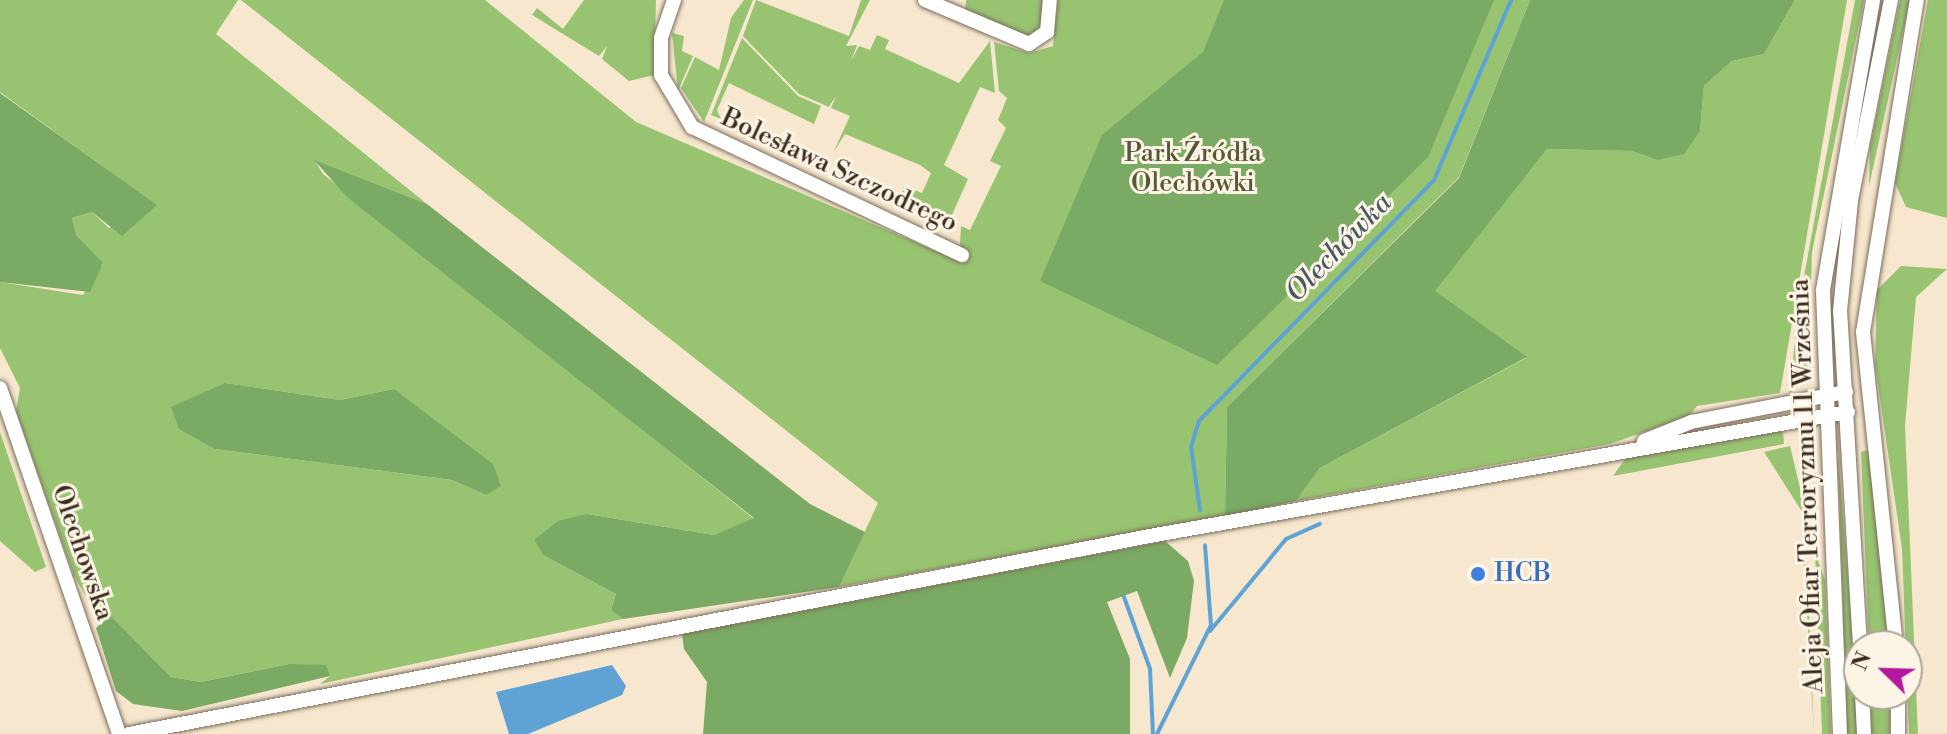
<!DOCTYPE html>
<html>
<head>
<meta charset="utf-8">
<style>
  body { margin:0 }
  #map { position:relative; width:1947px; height:734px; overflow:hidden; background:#f6e7ce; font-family:"Libre Bodoni",serif }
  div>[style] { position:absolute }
  .green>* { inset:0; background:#98c471; transform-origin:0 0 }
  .forest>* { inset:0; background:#7aaa63 }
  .water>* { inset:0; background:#5ea3d3 }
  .stream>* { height:4px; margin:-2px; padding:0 2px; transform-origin:2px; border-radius:2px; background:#5ea3d3 }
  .roads { filter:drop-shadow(0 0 2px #7c6c5c) drop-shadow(0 0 2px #7c6c5c) }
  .minor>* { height:14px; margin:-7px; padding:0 7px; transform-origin:7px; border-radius:7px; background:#fff }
  .dots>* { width:22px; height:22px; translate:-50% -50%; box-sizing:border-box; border:4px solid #fcf5e5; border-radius:50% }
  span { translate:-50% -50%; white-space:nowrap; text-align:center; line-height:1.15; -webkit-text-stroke:6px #fcf5e5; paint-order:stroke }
  .park-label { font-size:26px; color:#575837 }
  .street-label { font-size:26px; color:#3b2a1e }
  .shop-label { font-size:26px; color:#366cbe }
  .left { translate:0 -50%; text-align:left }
  .water-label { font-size:28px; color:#495a66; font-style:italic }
  .north { position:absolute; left:1843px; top:630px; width:80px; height:80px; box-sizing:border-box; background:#fcf5e5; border:2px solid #afa495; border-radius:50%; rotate:293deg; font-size:22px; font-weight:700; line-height:32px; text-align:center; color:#3b2a1e }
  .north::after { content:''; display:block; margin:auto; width:28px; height:36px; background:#b5179e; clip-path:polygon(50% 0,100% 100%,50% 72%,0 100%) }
</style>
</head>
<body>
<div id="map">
  <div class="green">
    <div style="clip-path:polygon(evenodd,0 0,238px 0,216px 34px,427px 204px,315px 161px,323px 174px,754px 519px,714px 535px,587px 514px,534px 540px,543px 555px,616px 594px,611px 610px,623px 619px,320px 684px,330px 676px,289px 664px,201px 682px,171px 677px,110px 615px,100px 620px,74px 576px,16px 411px,20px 388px,0 348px,0 282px,83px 295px,103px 264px,77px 236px,72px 218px,92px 212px,109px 228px,156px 205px,0 92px,0 0,225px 383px,340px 400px,394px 389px,486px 495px,452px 480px,215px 449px,225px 383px)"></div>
    <div style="clip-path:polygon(241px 0,485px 0,636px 122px,959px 261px,961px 226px,970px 230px,1001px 166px,990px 161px,1006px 128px,998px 120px,1007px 98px,999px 91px,994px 42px,1029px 53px,1053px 46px,1058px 0,1530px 0,1459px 177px,1227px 407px,1225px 516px,839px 587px,878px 503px)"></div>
    <div style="clip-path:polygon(584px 0,656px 0,654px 75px,629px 81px,602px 59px,607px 46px,599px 56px,532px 15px,537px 8px,563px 29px)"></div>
    <div style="clip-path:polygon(744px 0,753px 0,704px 122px,681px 88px,695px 57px,719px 70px,731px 18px)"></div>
    <div style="clip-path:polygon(756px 0,849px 36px,861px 0,870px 0,846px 46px,857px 45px,851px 61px,859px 46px,870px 50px,877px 35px,889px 40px,885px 49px,959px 83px,990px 41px,995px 93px,980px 87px,944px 165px,968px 179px,947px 226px,898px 203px,904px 186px,922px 193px,931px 173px,920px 165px,845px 134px,833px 153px,850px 116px,831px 108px,836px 96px,829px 107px,799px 94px,743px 36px)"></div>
    <div style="clip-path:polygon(966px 0,1044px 0,1041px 25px,1029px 37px,965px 11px)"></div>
    <div style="clip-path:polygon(1795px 0,1847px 0,1780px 393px,1697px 406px,1689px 416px,1610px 444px,1296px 501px,1320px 468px,1526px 358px,1434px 291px,1547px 149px,1632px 151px,1657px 160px,1700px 131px,1704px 86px,1732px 61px,1764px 54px)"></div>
    <div style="clip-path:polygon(1855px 0,1864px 0,1812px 252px,1808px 375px,1789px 394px,1800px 298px)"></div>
    <div style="clip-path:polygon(1900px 0,1910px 0,1869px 186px,1870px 148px)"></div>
    <div style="clip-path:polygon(1928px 0,1947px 0,1947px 218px,1906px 207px,1895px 183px)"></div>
    <div style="clip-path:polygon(672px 33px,684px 36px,682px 51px,693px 56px,678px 91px)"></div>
    <div style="clip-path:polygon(742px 38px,798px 96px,821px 106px,814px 124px,729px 83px,717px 110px,721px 119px,711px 115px)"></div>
    <div style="clip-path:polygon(1901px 266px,1947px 269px,1916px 297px,1905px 426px,1918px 734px,1909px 734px,1902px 549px,1875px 364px,1877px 290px)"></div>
    <div style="clip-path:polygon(1783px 431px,1784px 444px,1613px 476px,1628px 455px)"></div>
    <div style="clip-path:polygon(0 432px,46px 567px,35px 572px,0 541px)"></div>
    <div style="clip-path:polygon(1790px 446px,1805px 509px,1814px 734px,1801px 510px,1764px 452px)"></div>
    <div style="clip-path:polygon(1868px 450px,1887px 598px,1889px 646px,1869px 646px,1861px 452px)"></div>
    <div style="clip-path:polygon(1838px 453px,1854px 654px,1857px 734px,1847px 734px)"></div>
    <div style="clip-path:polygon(1815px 552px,1825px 580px,1831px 734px,1822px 734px)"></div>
    <div style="left:1871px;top:694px;width:19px;height:40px"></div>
  </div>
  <div class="forest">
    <div style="clip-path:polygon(1224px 0,1494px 0,1428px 157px,1217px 365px,1040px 281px,1102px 135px,1203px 52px)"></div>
    <div style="clip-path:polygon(1530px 0,1795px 0,1764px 54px,1732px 61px,1704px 86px,1700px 131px,1684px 154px,1657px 160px,1632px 151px,1547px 149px,1435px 291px,1527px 357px,1320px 468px,1296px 501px,1225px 516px,1227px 407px,1459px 178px)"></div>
    <div style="clip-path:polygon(0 93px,157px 205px,122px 236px,92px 212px,72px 218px,77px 236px,103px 263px,90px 292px,0 282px)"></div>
    <div style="clip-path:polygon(314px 160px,427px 204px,810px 504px,865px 532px,839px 587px,623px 619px,611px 610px,616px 594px,543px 555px,534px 540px,558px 521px,587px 514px,714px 535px,754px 518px,347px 197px)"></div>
    <div style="clip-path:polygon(225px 383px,340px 400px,394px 389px,493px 464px,501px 486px,486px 495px,452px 480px,215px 449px,179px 429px,171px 407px)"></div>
    <div style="clip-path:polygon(1165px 541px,1188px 561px,1194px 581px,1187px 638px,1170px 678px,1137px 591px,1107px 602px,1130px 659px,1130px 734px,703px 734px,707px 682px,684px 649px,682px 634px)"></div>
    <div style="clip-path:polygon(110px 615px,171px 677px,201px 682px,289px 664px,326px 665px,330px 676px,182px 711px,133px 704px,116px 691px,96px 628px)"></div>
  </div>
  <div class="water">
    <div style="clip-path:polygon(612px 665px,626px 686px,622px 695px,528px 734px,509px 734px,496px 692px)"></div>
  </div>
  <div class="stream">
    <div style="left:1200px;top:510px;width:64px;rotate:-98.1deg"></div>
    <div style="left:1191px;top:447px;width:27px;rotate:-73deg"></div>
    <div style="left:1199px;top:421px;width:337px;rotate:-45.7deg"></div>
    <div style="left:1434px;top:180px;width:196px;rotate:-66.8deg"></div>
    <div style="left:1124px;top:597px;width:77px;rotate:70.1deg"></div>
    <div style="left:1150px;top:669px;width:65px;rotate:87.4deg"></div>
    <div style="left:1210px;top:631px;width:119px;rotate:-50.4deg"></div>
    <div style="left:1286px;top:539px;width:37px;rotate:-24deg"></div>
    <div style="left:1157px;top:734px;width:122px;rotate:-63.6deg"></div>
    <div style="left:1211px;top:625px;width:80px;rotate:-94.3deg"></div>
  </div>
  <div class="roads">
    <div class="minor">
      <div style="left:674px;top:0;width:40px;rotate:108.9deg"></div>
      <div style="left:661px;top:38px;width:37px;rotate:90deg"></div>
      <div style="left:661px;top:75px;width:61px;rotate:59.2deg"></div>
      <div style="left:692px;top:127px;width:299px;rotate:25.4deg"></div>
      <div style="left:925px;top:0;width:113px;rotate:22.9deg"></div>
      <div style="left:1029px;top:44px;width:22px;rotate:-34deg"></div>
      <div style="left:1047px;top:32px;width:32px;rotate:-85deg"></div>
      <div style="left:0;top:388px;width:366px;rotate:71deg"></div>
      <div style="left:1644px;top:441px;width:51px;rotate:-22deg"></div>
      <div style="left:1691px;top:422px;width:158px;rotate:-11deg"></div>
      <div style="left:1860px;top:646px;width:336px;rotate:-93.4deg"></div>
      <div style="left:1840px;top:311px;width:112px;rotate:-84.3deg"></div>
      <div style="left:1851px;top:200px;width:204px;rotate:-78.7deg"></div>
      <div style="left:1896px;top:646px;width:316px;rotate:-96deg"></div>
      <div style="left:1863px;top:332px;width:336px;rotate:-80.8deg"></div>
      <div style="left:1862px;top:694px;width:40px;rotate:87.1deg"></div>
      <div style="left:1898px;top:694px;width:40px;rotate:90deg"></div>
      <div style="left:129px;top:734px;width:1034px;rotate:-10.98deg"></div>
      <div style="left:1144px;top:537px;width:715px;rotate:-10.07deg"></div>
      <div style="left:1840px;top:734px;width:444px;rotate:-92.2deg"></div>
      <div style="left:1823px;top:290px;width:294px;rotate:-80.2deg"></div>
    </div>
  </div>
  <div class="dots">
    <div style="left:1478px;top:574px;background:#3f7fe0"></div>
  </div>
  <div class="park-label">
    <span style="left:1193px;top:169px">Park Źródła<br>Olechówki</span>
  </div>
  <div class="street-label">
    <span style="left:839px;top:171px;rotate:25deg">Bolesława Szczodrego</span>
    <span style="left:1808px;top:486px;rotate:-92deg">Aleja Ofiar Terroryzmu 11 Września</span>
    <span style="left:82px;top:553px;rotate:71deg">Olechowska</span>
  </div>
  <div class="shop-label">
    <span class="left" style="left:1494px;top:574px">HCB</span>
  </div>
  <div class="water-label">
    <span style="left:1339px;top:248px;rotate:-46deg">Olechówka</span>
  </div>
  <div class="north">N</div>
</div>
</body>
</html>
